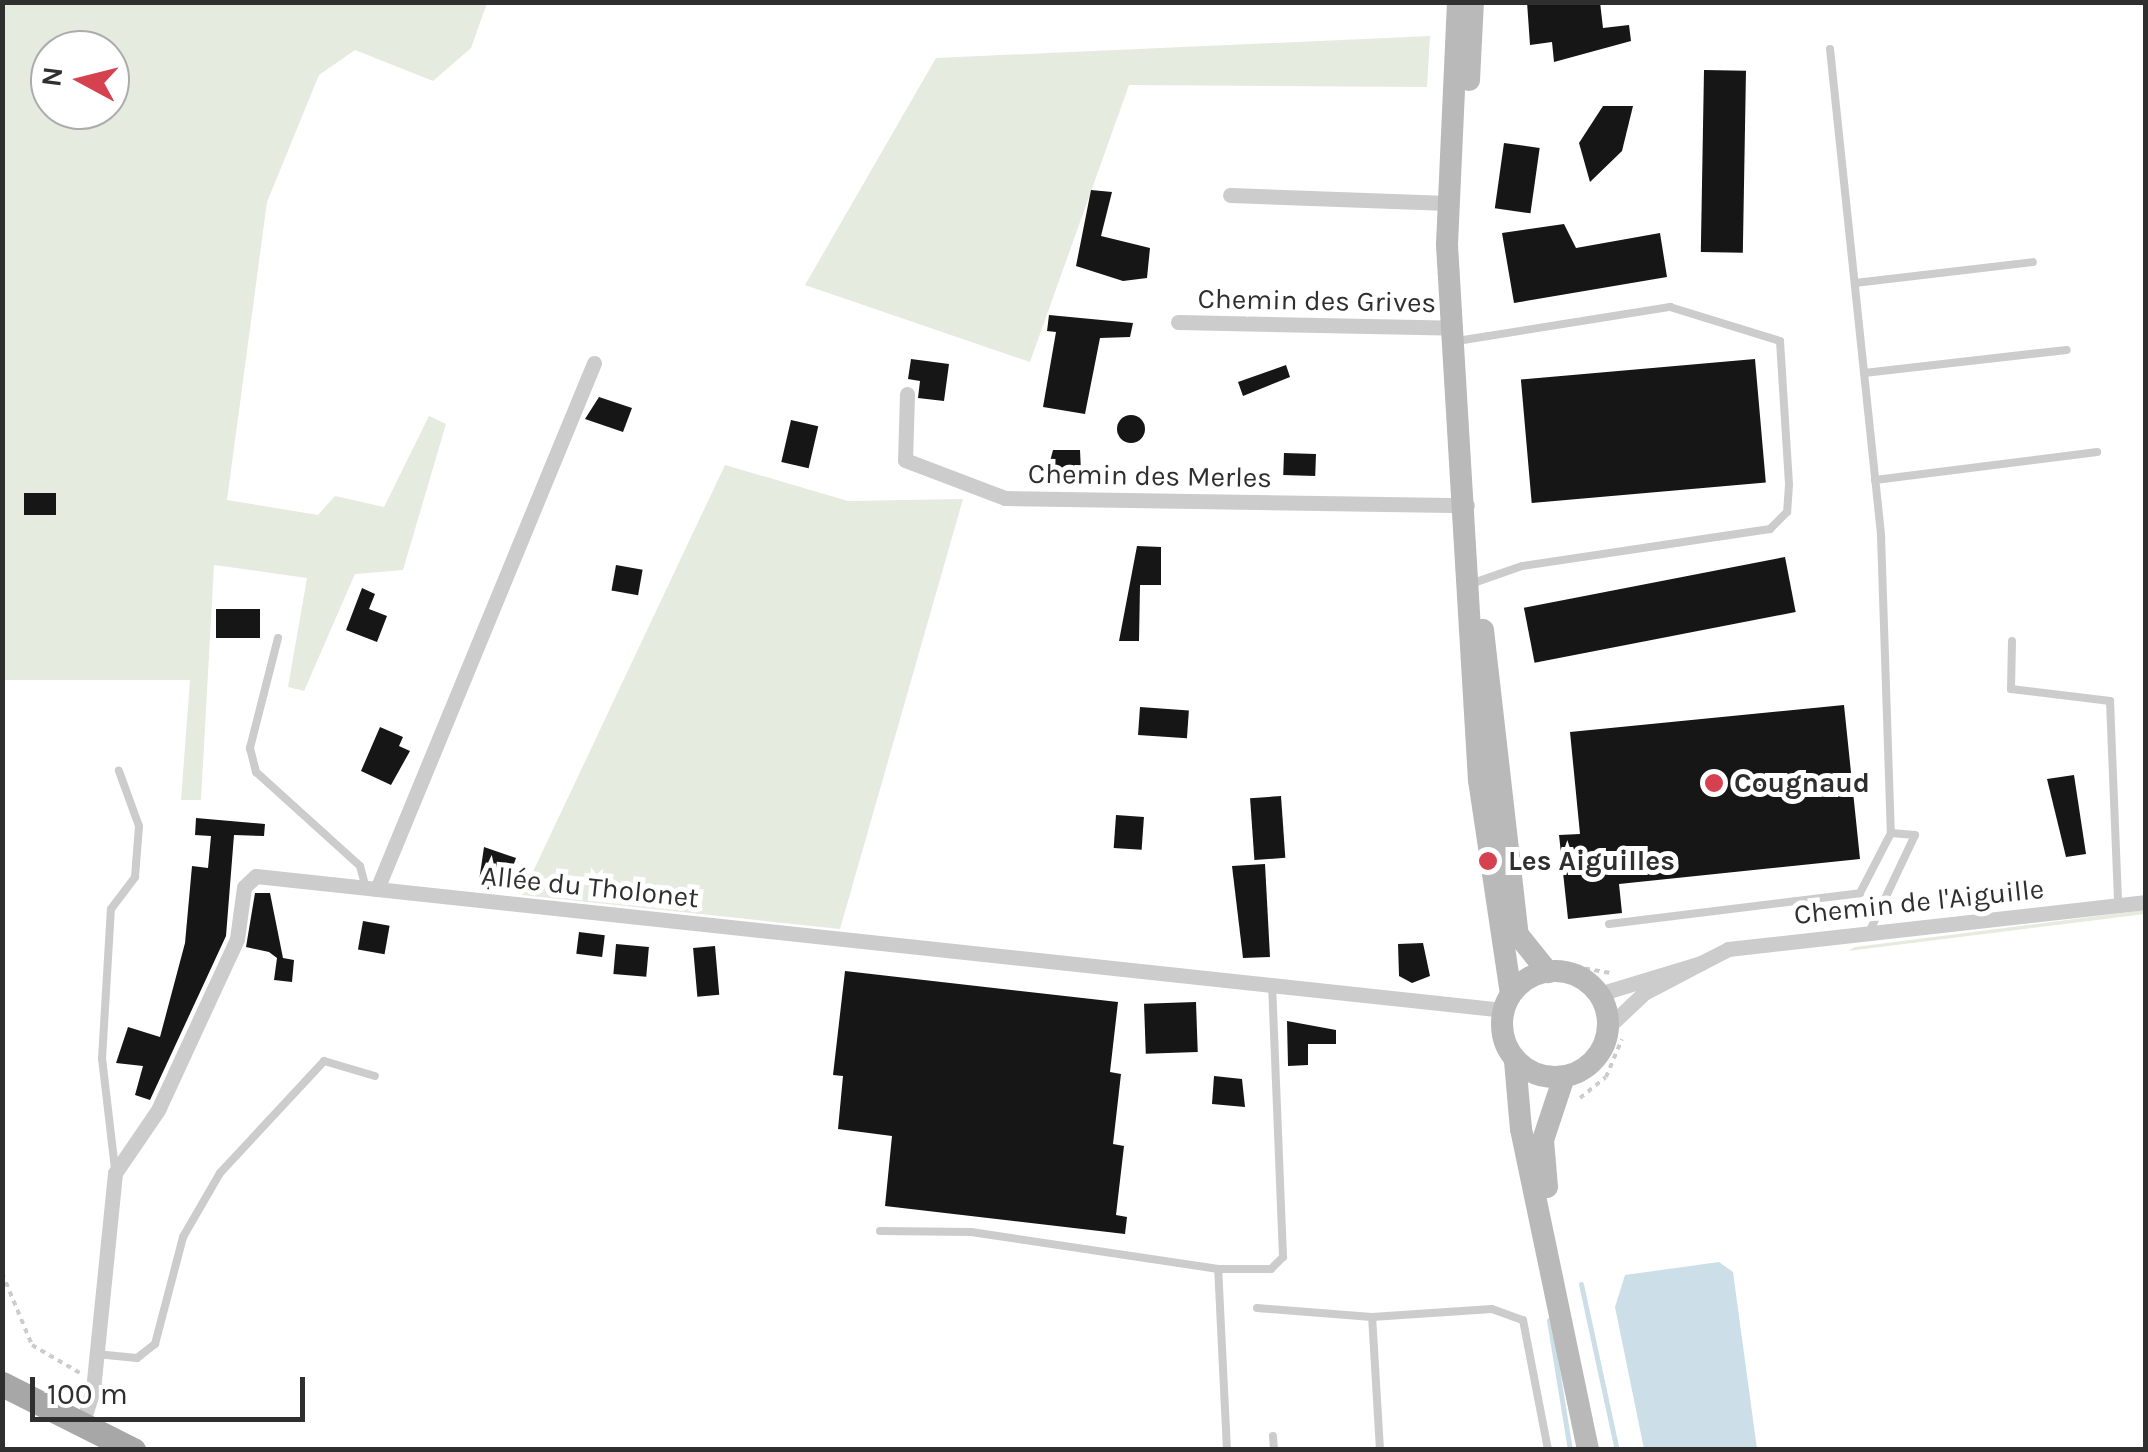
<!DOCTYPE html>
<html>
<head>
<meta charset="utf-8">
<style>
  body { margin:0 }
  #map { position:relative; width:2148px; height:1452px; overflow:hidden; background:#fff; font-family:Karla,sans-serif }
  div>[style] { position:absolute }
  .green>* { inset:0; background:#e5ebde }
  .water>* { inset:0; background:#ccdfe9 }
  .stream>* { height:5px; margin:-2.5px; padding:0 2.5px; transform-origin:2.5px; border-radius:2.5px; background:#ccdfe9 }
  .building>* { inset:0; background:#161616; transform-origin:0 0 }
  .round { border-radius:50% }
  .path>* { height:4px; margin-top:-2px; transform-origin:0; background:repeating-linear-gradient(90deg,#ccc 0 5px,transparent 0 10px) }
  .service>* { height:8px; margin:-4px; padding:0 4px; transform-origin:4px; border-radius:4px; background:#ccc }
  .minor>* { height:15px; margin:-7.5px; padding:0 7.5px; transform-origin:7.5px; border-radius:7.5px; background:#ccc }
  .secondary>* { height:22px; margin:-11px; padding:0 11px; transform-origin:11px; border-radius:11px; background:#b9b9b9 }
  .secondary>.ring { margin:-11px; padding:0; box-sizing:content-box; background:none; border:22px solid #b9b9b9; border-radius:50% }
  .primary>* { height:25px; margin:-12.5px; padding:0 12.5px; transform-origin:12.5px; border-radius:12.5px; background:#a7a7a7 }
  .dots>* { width:28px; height:28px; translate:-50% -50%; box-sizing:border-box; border:5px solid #fff; border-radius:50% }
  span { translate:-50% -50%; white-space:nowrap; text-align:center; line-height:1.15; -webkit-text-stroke:10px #fff; paint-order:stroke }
  .street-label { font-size:28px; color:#2f2f2f }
  .poi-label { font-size:28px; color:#2f2f2f; font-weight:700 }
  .left { translate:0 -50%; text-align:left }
  .frame { position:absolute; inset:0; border:5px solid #2f2f2f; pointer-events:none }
  .north { position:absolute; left:30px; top:30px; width:100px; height:100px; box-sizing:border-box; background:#fff; border:2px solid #acacac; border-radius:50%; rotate:277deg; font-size:28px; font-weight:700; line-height:40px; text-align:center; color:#2f2f2f }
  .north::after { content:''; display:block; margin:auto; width:35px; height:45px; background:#d64150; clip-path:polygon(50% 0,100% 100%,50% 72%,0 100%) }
  .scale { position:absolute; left:30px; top:1377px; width:275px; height:45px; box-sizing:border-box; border:5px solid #2f2f2f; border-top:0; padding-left:12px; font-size:30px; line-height:35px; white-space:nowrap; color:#2f2f2f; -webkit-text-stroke:8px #fff; paint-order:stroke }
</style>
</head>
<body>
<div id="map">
  <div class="green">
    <div style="clip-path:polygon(evenodd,2px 3px,487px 3px,471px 48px,433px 81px,355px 50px,319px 75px,267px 202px,227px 500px,318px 515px,335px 496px,384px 507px,429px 416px,446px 424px,403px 570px,355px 574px,304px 691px,288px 687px,307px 578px,214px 565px,201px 800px,181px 800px,190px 680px,3px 680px,2px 3px,50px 50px,110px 50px,110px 110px,50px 110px,50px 50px)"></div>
    <div style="clip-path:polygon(1430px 36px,1427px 87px,1129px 85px,1030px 362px,805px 285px,936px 58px)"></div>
    <div style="clip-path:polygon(725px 465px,848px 501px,963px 499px,840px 929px,522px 895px)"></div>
    <div style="clip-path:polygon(2145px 910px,2145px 914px,1848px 951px,1855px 947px)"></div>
  </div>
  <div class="water">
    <div style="clip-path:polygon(1719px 1262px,1733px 1272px,1757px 1449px,1644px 1449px,1615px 1307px,1625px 1275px)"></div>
  </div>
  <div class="stream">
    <div style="left:1581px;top:1284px;width:170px;rotate:77.8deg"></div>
    <div style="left:1549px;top:1320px;width:132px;rotate:80.8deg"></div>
  </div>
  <div class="building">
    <div style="clip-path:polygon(1527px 2px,1600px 2px,1603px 28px,1629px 25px,1631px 41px,1554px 62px,1552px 42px,1530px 45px)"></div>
    <div style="left:1704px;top:70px;width:42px;height:182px;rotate:1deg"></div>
    <div style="clip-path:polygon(1603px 106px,1633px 106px,1622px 151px,1590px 182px,1579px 143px)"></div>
    <div style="left:1504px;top:143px;width:36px;height:66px;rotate:8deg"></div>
    <div style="clip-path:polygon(1091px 190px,1112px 192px,1101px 236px,1150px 248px,1147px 278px,1123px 281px,1076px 266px)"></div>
    <div style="clip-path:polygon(1564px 224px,1576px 248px,1660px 233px,1667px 277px,1514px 303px,1502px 233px)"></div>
    <div style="clip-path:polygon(1049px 315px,1133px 323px,1130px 337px,1100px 338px,1085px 414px,1043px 407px,1056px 332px,1047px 331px)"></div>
    <div style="clip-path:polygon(911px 359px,949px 364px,944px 401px,918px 398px,920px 381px,908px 379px)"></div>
    <div style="left:1755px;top:359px;width:124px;height:235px;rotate:85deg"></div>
    <div style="clip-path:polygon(1286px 365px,1290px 377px,1243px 396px,1238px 382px)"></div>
    <div style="clip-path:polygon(599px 397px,632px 408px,623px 432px,585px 419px)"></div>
    <div class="round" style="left:1117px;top:415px;width:28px;height:28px"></div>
    <div style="left:791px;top:420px;width:28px;height:43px;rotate:13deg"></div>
    <div style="clip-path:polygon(1053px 450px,1080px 450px,1081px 472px,1047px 473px)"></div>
    <div style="left:1284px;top:453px;width:32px;height:22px;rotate:2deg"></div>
    <div style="left:24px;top:493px;width:32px;height:22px"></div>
    <div style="clip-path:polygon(1137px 546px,1161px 547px,1161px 585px,1140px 585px,1139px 641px,1119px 641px)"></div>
    <div style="left:1785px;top:557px;width:56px;height:266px;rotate:79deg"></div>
    <div style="left:616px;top:565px;width:27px;height:26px;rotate:10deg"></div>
    <div style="clip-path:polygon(362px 588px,375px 594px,369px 609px,387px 616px,377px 642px,346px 630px)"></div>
    <div style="left:260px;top:609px;width:29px;height:44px;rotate:90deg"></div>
    <div style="clip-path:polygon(1844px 705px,1860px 859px,1619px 884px,1622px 913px,1568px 919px,1559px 835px,1580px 834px,1570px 732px)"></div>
    <div style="left:1140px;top:707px;width:49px;height:28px;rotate:4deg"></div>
    <div style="clip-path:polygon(380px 727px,403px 737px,399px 746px,410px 751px,391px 785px,361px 771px)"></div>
    <div style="clip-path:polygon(2074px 775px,2086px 854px,2066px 857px,2047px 779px)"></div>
    <div style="left:1281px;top:796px;width:62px;height:31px;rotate:86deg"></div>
    <div style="left:1116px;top:815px;width:28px;height:33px;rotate:4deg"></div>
    <div style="clip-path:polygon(196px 818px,265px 824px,264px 836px,234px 835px,226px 936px,150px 1100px,135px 1095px,143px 1066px,116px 1063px,128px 1027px,160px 1037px,185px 943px,192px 866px,208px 868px,211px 836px,195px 835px)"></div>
    <div style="clip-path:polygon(484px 847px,516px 858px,504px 891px,478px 888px)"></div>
    <div style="clip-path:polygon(1265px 864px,1270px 957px,1243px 958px,1232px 866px)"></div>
    <div style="clip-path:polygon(255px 893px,270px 893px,283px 958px,294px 960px,292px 982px,274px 980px,277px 958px,269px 952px,246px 947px)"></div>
    <div style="left:363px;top:921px;width:27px;height:29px;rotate:10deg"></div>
    <div style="left:579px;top:932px;width:26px;height:22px;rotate:7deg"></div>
    <div style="clip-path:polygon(1423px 943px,1430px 976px,1412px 983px,1399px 976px,1398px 944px)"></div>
    <div style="left:616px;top:944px;width:33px;height:30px;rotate:5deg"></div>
    <div style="left:715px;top:946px;width:49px;height:22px;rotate:85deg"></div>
    <div style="clip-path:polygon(845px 971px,1118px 1002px,1110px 1072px,1121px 1074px,1113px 1144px,1124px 1146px,1116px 1215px,1127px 1217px,1125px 1234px,885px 1206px,892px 1136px,838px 1129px,843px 1076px,833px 1075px)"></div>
    <div style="left:1196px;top:1002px;width:50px;height:52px;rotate:88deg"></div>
    <div style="clip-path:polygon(1287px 1021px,1336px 1030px,1336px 1044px,1308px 1044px,1308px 1065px,1288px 1066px)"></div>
    <div style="clip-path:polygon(1214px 1076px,1242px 1079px,1245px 1107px,1212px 1104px)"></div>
  </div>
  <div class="path">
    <div style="left:1565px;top:965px;width:46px;rotate:10.1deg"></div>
    <div style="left:1580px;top:1098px;width:33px;rotate:-39deg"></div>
    <div style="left:1606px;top:1077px;width:41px;rotate:-67.2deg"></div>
    <div style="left:2px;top:1273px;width:78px;rotate:67.4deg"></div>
    <div style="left:32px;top:1345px;width:56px;rotate:30.3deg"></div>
  </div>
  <div class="service">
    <div style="left:1830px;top:49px;width:490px;rotate:84deg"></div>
    <div style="left:1881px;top:536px;width:297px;rotate:88.1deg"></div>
    <div style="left:1855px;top:283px;width:179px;rotate:-6.7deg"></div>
    <div style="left:1457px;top:341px;width:216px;rotate:-9.1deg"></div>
    <div style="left:1670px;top:307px;width:115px;rotate:17.2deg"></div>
    <div style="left:1780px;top:341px;width:144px;rotate:86.4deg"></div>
    <div style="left:1789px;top:485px;width:27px;rotate:94deg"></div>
    <div style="left:1787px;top:512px;width:24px;rotate:135deg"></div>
    <div style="left:1770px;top:529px;width:251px;rotate:171.5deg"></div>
    <div style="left:1522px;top:566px;width:49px;rotate:160.8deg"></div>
    <div style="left:1864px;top:373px;width:204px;rotate:-6.5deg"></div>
    <div style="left:1875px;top:480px;width:224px;rotate:-7.2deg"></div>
    <div style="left:278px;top:638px;width:114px;rotate:104.3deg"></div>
    <div style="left:250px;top:748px;width:25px;rotate:76deg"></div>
    <div style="left:256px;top:772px;width:140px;rotate:42.1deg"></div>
    <div style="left:360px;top:866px;width:23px;rotate:75deg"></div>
    <div style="left:2012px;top:641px;width:48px;rotate:91.2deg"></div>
    <div style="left:2011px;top:689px;width:100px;rotate:6.9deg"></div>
    <div style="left:2110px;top:701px;width:203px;rotate:87.7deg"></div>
    <div style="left:1609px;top:924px;width:253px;rotate:-7deg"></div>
    <div style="left:1860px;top:893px;width:68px;rotate:-62.7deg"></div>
    <div style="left:1891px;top:833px;width:24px;rotate:5deg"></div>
    <div style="left:1915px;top:835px;width:105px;rotate:115.3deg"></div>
    <div style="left:115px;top:1169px;width:111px;rotate:-96.7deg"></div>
    <div style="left:102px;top:1059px;width:150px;rotate:-86.6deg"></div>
    <div style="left:111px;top:909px;width:40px;rotate:-53deg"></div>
    <div style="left:135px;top:877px;width:51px;rotate:-85.5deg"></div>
    <div style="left:139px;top:826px;width:59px;rotate:-110deg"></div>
    <div style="left:880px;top:1231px;width:91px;rotate:0.6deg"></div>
    <div style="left:971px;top:1232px;width:250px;rotate:8.5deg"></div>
    <div style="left:1257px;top:1308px;width:115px;rotate:4.5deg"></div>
    <div style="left:96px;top:1354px;width:41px;rotate:5.6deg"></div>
    <div style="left:137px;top:1358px;width:23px;rotate:-38deg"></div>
    <div style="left:155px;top:1344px;width:111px;rotate:-75.3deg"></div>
    <div style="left:183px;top:1237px;width:74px;rotate:-60deg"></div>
    <div style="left:220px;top:1173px;width:153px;rotate:-47.1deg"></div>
    <div style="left:324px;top:1061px;width:53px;rotate:16.4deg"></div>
    <div style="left:1273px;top:1436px;width:14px;rotate:86deg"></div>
    <div style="left:1227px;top:1450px;width:181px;rotate:-92.8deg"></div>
    <div style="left:1218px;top:1269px;width:53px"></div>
    <div style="left:1271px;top:1269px;width:17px;rotate:-45deg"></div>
    <div style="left:1283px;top:1257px;width:270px;rotate:-92.3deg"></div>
    <div style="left:1380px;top:1450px;width:133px;rotate:-93.4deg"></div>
    <div style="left:1372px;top:1317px;width:120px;rotate:-3.8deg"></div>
    <div style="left:1492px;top:1309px;width:33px;rotate:20deg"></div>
    <div style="left:1523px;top:1320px;width:132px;rotate:79.1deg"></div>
  </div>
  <div class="minor">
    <div style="left:1230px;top:195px;width:218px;rotate:2.1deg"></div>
    <div style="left:1178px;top:322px;width:277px;rotate:1.2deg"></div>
    <div style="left:907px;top:394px;width:66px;rotate:91.7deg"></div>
    <div style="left:905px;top:460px;width:107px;rotate:20.8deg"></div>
    <div style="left:1005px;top:498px;width:462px;rotate:0.9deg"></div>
    <div style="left:377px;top:889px;width:569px;rotate:-67.58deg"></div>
    <div style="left:1701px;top:963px;width:30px;rotate:-27deg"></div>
    <div style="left:1728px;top:949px;width:421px;rotate:-6.4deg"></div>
    <div style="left:1599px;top:994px;width:107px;rotate:-16.9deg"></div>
    <div style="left:1701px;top:963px;width:64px;rotate:152.2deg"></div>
    <div style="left:1644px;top:993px;width:50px;rotate:136.6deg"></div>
    <div style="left:82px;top:1424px;width:36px;rotate:-72deg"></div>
    <div style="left:93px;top:1390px;width:218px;rotate:-84.2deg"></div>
    <div style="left:115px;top:1173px;width:76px;rotate:-55.7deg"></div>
    <div style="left:158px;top:1110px;width:188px;rotate:-65.2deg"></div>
    <div style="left:237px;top:939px;width:52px;rotate:-82.3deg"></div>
    <div style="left:244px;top:887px;width:16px;rotate:-43deg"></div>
    <div style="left:256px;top:876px;width:1254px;rotate:6.13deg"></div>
  </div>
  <div class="secondary">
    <div style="left:1458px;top:2px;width:243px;rotate:92.6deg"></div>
    <div style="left:1447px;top:245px;width:536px;rotate:86.58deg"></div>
    <div style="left:1479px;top:780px;width:216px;rotate:81.5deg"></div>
    <div style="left:1469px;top:80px;width:78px;rotate:-87.1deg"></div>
    <div style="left:1483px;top:630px;width:307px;rotate:83.5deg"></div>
    <div style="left:1518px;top:935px;width:48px;rotate:51deg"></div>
    <div class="ring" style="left:1502px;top:971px;width:84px;height:84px"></div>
    <div style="left:1515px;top:1061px;width:68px;rotate:85deg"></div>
    <div style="left:1521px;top:1129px;width:328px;rotate:78.2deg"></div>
    <div style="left:1547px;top:1187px;width:47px;rotate:-94.9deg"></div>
    <div style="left:1543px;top:1140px;width:66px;rotate:-71.6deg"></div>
  </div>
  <div class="primary">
    <div style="left:2px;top:1384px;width:147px;rotate:26.7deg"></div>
  </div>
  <div class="dots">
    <div style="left:1714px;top:783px;background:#d64150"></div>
    <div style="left:1488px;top:861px;background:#d64150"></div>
  </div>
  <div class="street-label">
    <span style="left:1317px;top:301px;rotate:1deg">Chemin des Grives</span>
    <span style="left:1150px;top:476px;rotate:1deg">Chemin des Merles</span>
    <span style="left:590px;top:887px;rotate:6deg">Allée du Tholonet</span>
    <span style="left:1919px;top:902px;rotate:-6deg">Chemin de l'Aiguille</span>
  </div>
  <div class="poi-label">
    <span class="left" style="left:1734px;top:783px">Cougnaud</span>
    <span class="left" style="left:1508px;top:861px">Les Aiguilles</span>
  </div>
  <div class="frame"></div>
  <div class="north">N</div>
  <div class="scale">100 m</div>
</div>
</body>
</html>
